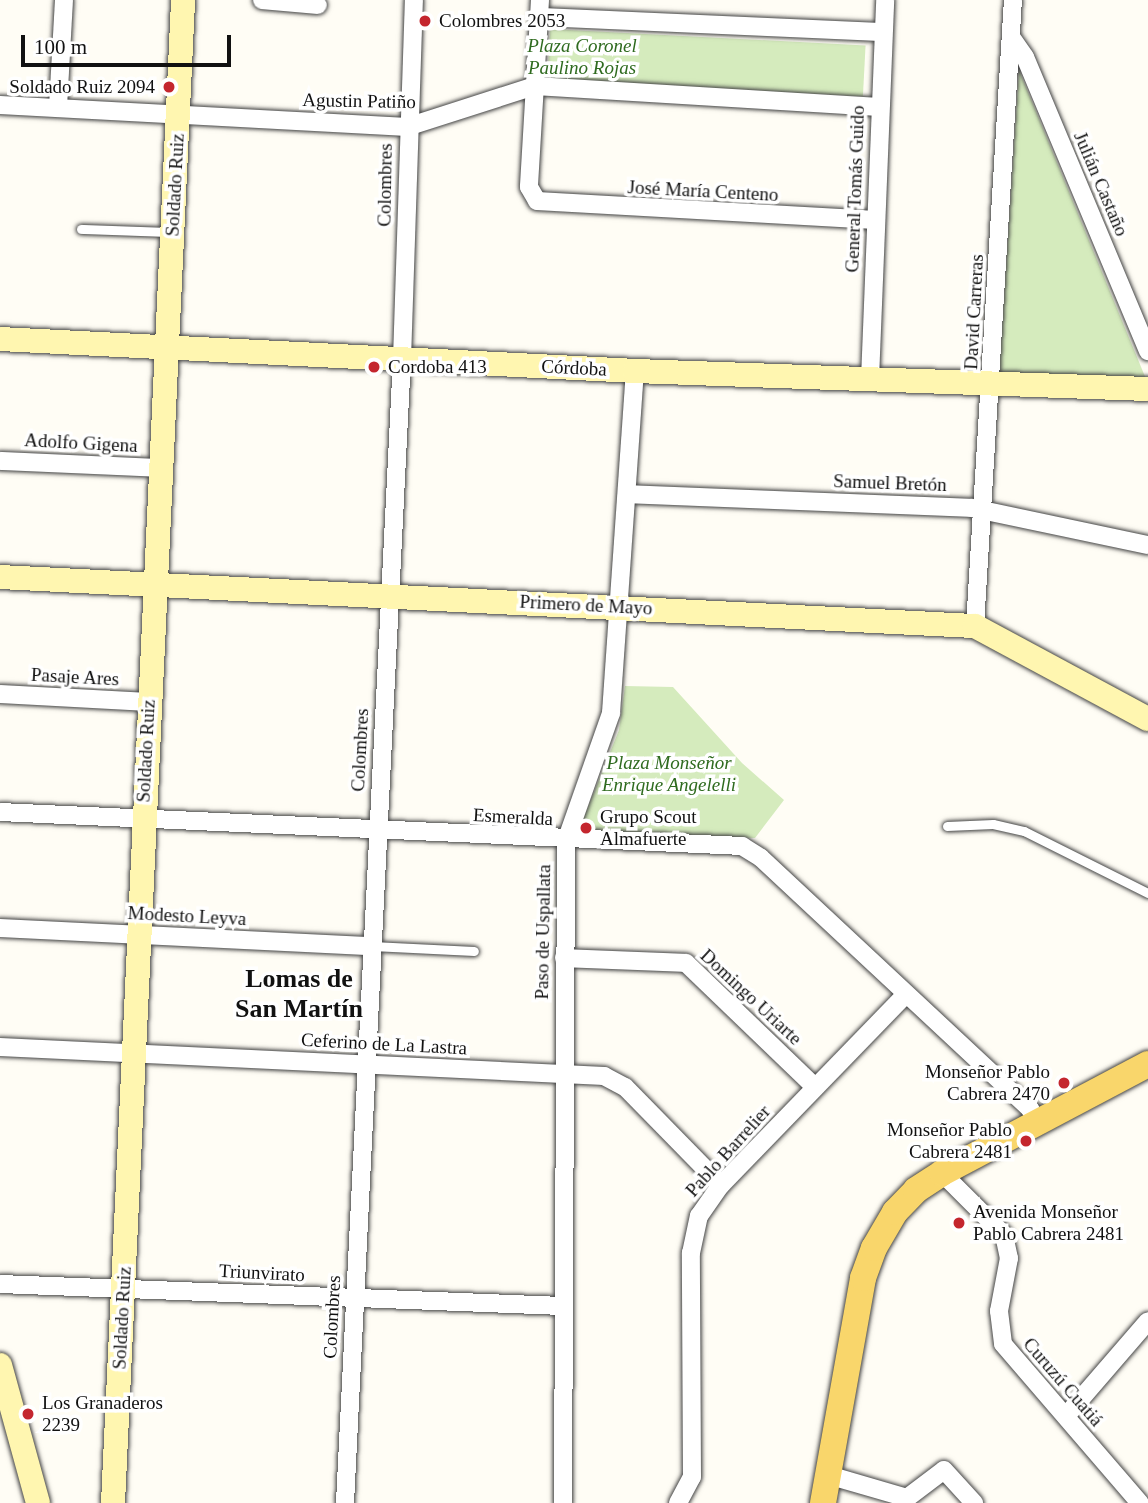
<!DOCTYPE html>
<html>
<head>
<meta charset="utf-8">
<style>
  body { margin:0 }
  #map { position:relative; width:1148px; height:1503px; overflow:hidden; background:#fffdf5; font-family:Georgia,serif }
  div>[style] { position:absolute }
  .green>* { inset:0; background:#d5ebbd; transform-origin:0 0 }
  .roads { filter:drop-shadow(0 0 2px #444) drop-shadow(0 0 2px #444) }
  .lane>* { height:9px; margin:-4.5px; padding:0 4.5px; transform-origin:4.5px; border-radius:4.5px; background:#fff }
  .street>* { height:18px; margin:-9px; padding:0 9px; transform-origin:9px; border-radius:9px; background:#fff }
  .secondary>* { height:24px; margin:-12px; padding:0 12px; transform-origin:12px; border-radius:12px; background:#fff6b0 }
  .primary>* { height:26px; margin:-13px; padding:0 13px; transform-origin:13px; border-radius:13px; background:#f9d66b }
  .dots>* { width:19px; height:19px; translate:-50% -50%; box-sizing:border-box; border:4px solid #fff; border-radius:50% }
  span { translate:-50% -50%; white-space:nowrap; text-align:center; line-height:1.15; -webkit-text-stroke:7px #fff; paint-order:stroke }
  .poi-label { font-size:19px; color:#111 }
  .left { translate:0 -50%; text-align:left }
  .right { translate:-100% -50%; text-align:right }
  .park-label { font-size:19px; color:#2f6b1f; font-style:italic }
  .street-label { font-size:19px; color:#111 }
  .district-label { font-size:26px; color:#111; font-weight:700 }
  .scale { position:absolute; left:21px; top:35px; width:210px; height:32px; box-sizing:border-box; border:4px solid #111; border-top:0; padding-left:9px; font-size:21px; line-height:24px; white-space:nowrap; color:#111; -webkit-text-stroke:5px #fff; paint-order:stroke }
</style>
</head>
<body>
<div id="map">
  <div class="green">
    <div style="left:550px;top:29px;width:316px;height:51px;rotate:3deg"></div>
    <div style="clip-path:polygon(1019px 70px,1146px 379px,999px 375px)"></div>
    <div style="clip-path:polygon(625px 686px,673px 687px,742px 763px,784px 800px,755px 838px,577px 834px,619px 730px)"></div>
  </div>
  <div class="roads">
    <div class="lane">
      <div style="left:81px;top:229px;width:90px;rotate:1.9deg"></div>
      <div style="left:947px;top:826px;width:46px;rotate:-2.5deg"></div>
      <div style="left:993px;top:824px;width:32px;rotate:13deg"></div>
      <div style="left:1024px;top:831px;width:139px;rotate:26.6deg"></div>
      <div style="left:372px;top:946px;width:102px;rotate:2.8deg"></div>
    </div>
    <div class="street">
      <div style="left:262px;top:0;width:56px;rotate:5.1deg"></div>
      <div style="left:540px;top:0;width:187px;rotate:93.4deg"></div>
      <div style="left:529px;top:187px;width:16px;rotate:60deg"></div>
      <div style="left:537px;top:201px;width:339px;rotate:3.2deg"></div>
      <div style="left:539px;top:17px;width:344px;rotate:2.5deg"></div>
      <div style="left:1011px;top:37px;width:24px;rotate:55deg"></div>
      <div style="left:1025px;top:57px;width:319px;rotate:67.3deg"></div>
      <div style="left:0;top:105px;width:408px;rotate:3.1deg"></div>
      <div style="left:407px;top:127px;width:134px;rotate:-17.8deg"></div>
      <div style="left:535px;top:86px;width:345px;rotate:3.5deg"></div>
      <div style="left:58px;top:107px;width:107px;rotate:-86.8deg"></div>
      <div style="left:870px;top:379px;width:379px;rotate:-87.7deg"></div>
      <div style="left:0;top:461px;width:160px;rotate:2.5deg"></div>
      <div style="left:627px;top:494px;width:345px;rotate:2.3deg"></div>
      <div style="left:972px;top:508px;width:180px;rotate:11.9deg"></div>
      <div style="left:975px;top:626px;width:627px;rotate:-86.53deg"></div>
      <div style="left:0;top:694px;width:149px;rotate:3.1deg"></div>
      <div style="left:0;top:812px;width:743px;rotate:2.62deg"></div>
      <div style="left:742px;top:846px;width:22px;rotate:32deg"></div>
      <div style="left:761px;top:858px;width:368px;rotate:43deg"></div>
      <div style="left:1030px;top:1109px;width:16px;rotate:60deg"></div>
      <div style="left:0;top:928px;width:372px;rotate:2.8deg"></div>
      <div style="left:564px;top:958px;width:122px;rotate:2.3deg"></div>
      <div style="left:686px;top:963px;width:179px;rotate:43.9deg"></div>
      <div style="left:0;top:1047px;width:605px;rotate:2.75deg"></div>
      <div style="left:604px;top:1076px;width:24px;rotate:28deg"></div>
      <div style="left:625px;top:1087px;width:137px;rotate:45.6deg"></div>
      <div style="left:942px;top:1173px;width:88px;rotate:45deg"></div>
      <div style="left:1004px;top:1235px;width:24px;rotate:78deg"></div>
      <div style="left:1009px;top:1258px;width:54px;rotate:100.7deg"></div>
      <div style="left:999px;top:1311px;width:33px;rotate:83deg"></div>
      <div style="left:1003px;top:1344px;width:210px;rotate:49.3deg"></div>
      <div style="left:0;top:1284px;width:563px;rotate:2.24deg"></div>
      <div style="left:1066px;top:1416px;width:125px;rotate:-49.2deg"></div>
      <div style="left:828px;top:1475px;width:82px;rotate:16.2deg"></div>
      <div style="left:907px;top:1498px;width:46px;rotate:-37.1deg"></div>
      <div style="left:944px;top:1470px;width:45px;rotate:47.7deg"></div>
      <div style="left:345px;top:1503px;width:1145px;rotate:-87.15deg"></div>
      <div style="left:402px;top:359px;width:359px;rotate:-88.1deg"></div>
      <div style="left:563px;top:1503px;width:662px;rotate:-89.74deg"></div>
      <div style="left:566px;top:841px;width:136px;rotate:-70.6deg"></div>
      <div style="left:611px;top:713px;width:343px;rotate:-86deg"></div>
      <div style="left:678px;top:1503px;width:30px;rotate:-62deg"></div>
      <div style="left:692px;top:1477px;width:224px;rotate:-90.3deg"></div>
      <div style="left:691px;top:1253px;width:38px;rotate:-78deg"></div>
      <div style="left:699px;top:1216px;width:38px;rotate:-55deg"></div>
      <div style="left:721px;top:1185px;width:264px;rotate:-45.9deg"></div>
    </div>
    <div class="secondary">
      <div style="left:0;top:339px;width:636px;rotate:2.88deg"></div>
      <div style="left:635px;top:371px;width:513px;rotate:2.01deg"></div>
      <div style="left:0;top:577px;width:976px;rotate:2.88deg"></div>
      <div style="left:975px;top:626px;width:196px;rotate:28.3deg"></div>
      <div style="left:0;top:1365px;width:143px;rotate:74.6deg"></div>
      <div style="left:113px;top:1503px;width:1505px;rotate:-87.33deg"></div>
    </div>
    <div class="primary">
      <div style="left:823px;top:1503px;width:229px;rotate:-79.9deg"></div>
      <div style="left:863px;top:1278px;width:32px;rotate:-70deg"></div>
      <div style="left:874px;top:1248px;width:42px;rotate:-59.7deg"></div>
      <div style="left:895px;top:1212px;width:30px;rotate:-46deg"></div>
      <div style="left:916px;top:1190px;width:31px;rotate:-33deg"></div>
      <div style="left:942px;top:1173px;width:233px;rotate:-27.9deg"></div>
    </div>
  </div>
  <div class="dots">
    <div style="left:425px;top:21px;background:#c4262e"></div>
    <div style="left:169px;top:87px;background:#c4262e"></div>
    <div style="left:374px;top:367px;background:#c4262e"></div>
    <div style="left:586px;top:828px;background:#c4262e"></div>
    <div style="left:1064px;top:1083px;background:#c4262e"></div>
    <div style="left:1026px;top:1141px;background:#c4262e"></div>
    <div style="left:959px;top:1223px;background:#c4262e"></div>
    <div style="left:28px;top:1414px;background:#c4262e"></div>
  </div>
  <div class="poi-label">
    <span class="left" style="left:439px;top:21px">Colombres 2053</span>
    <span class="right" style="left:155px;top:87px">Soldado Ruiz 2094</span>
    <span class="left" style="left:388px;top:367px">Cordoba 413</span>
    <span class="left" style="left:600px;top:828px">Grupo Scout<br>Almafuerte</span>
    <span class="right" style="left:1050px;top:1083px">Monseñor Pablo<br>Cabrera 2470</span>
    <span class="right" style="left:1012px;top:1141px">Monseñor Pablo<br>Cabrera 2481</span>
    <span class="left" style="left:973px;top:1223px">Avenida Monseñor<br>Pablo Cabrera 2481</span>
    <span class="left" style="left:42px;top:1414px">Los Granaderos<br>2239</span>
  </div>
  <div class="park-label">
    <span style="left:582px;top:57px">Plaza Coronel<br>Paulino Rojas</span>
    <span style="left:669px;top:774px">Plaza Monseñor<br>Enrique Angelelli</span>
  </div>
  <div class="street-label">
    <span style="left:359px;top:101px;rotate:1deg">Agustin Patiño</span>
    <span style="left:1101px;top:184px;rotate:67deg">Julián Castaño</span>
    <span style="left:175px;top:185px;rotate:-87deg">Soldado Ruiz</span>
    <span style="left:385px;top:185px;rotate:-89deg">Colombres</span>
    <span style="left:855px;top:189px;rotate:-88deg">General Tomás Guido</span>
    <span style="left:703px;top:191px;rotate:3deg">José María Centeno</span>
    <span style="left:974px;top:312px;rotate:-87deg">David Carreras</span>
    <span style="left:574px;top:368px;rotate:3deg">Córdoba</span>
    <span style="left:81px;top:443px;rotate:3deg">Adolfo Gigena</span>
    <span style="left:890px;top:483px;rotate:2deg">Samuel Bretón</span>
    <span style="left:586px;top:605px;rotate:3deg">Primero de Mayo</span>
    <span style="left:75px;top:677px;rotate:3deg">Pasaje Ares</span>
    <span style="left:360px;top:750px;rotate:-87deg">Colombres</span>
    <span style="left:146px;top:751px;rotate:-87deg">Soldado Ruiz</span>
    <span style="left:513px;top:817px;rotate:3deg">Esmeralda</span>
    <span style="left:187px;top:916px;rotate:3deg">Modesto Leyva</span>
    <span style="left:543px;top:932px;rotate:-89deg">Paso de Uspallata</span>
    <span style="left:751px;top:997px;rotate:43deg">Domingo Uriarte</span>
    <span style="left:384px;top:1044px;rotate:3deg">Ceferino de La Lastra</span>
    <span style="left:728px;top:1151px;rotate:-48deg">Pablo Barrelier</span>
    <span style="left:262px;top:1273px;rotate:3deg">Triunvirato</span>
    <span style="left:332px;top:1317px;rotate:-87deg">Colombres</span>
    <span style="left:122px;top:1318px;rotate:-87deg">Soldado Ruiz</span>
    <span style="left:1063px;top:1382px;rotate:49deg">Curuzú Cuatiá</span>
  </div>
  <div class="district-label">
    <span style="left:299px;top:994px">Lomas de<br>San Martín</span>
  </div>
  <div class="scale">100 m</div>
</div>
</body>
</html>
